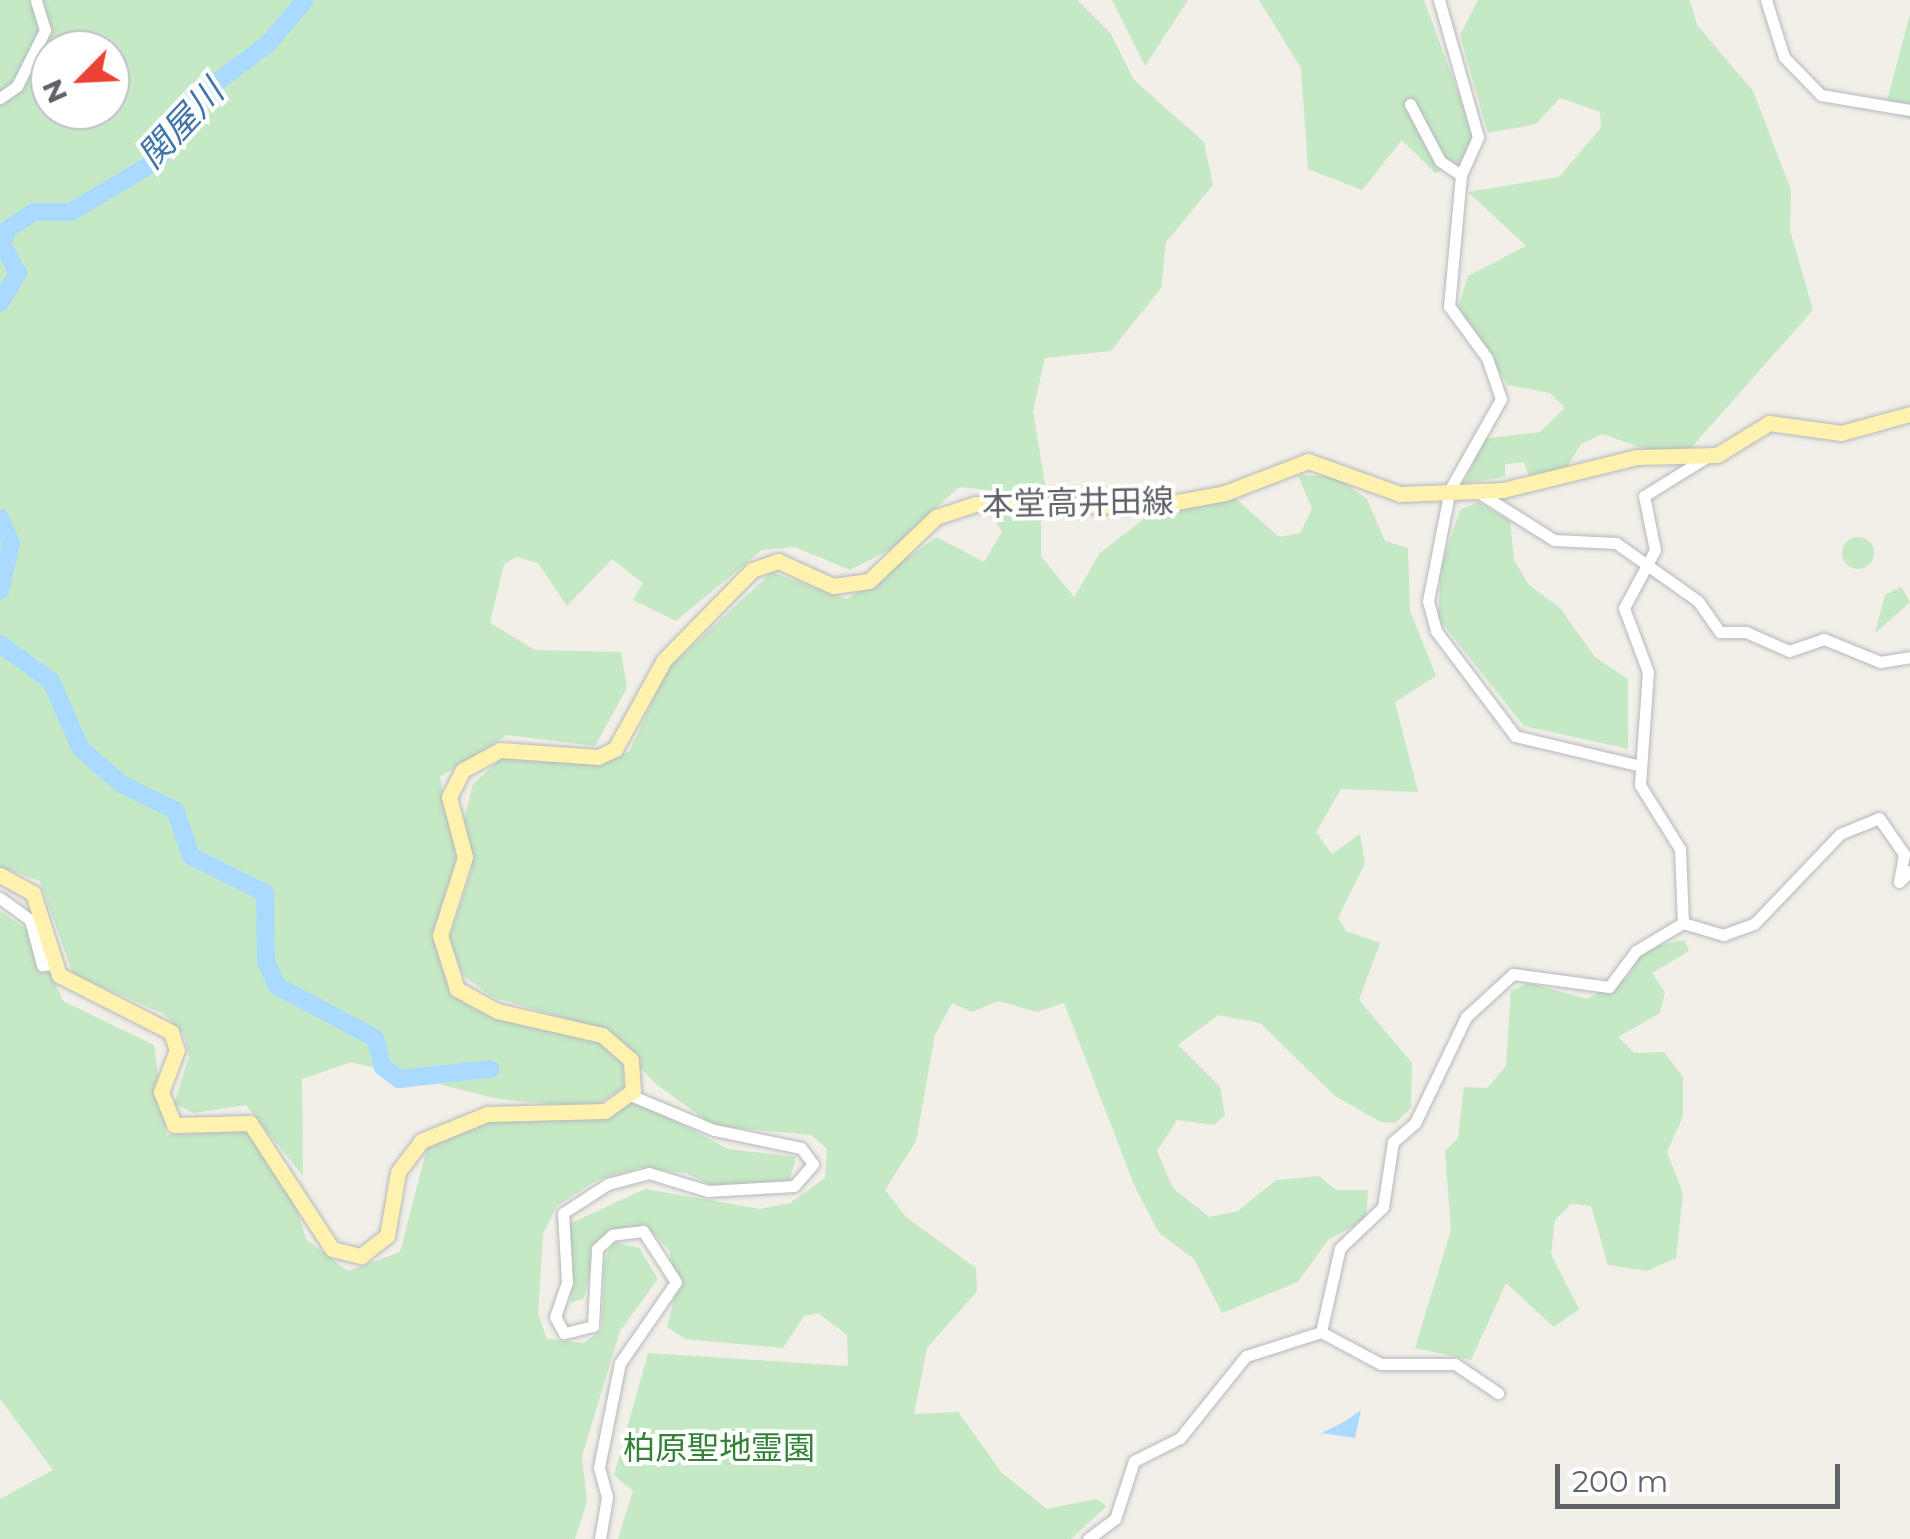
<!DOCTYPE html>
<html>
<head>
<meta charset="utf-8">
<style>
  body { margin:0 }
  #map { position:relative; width:1910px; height:1539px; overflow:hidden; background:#f1efe8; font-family:Montserrat,"Noto Sans JP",sans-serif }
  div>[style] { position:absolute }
  .green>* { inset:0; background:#c5e8c5 }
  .round { border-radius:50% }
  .water>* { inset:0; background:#aadaff }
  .river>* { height:18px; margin:-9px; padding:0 9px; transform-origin:9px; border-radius:9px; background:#aadaff }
  .roads { filter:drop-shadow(0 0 2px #b5b8bc) drop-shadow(0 0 2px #b5b8bc) }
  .minor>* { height:11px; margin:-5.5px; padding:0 5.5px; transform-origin:5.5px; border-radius:5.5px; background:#fff }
  .major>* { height:15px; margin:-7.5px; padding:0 7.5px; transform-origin:7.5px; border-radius:7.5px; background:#fff2af }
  span { translate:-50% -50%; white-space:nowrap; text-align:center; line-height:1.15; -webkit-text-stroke:8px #fff; paint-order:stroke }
  .street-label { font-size:32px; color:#5f6368 }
  .park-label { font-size:32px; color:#348238 }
  .water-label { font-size:35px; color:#4174aa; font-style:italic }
  .north { position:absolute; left:30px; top:30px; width:100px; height:100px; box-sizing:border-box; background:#fff; border:2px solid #bfc1c3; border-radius:50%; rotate:246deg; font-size:28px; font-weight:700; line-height:40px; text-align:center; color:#5f6368 }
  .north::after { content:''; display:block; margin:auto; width:35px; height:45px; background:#ea4335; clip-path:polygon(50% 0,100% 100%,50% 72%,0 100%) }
  .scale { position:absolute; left:1555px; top:1464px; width:285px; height:45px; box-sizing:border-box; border:5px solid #5f6368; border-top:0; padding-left:12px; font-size:30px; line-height:35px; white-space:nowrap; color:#5f6368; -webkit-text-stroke:8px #fff; paint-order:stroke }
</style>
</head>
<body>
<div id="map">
  <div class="green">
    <div style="clip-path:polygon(evenodd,0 0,1077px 0,1111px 34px,1134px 80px,1204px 142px,1213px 185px,1166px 242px,1161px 288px,1111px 351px,1045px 358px,1033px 411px,1047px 496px,959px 487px,891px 549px,850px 570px,795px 547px,762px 550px,676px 621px,633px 600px,643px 583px,612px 559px,567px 606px,538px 563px,517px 557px,504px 564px,490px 623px,535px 650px,621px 652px,627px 688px,595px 746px,507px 735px,440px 777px,456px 858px,436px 943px,449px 985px,472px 1008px,609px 1046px,623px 1063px,624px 1087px,593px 1108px,498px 1099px,351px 1062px,302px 1079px,303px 1176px,246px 1105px,194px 1113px,174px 1104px,189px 1057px,185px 1036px,164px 1014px,73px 974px,40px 881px,0 867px,0 0,50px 50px,110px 50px,110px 110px,50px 110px,50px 50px)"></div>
    <div style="clip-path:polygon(1112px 0,1188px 0,1145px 66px)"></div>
    <div style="clip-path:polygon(1259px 0,1424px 0,1475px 138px,1461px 164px,1435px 173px,1402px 140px,1362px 190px,1308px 169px,1301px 68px)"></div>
    <div style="clip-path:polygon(1478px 0,1690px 0,1697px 25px,1753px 91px,1791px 190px,1790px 230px,1813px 310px,1690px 449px,1660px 454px,1602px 434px,1581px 444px,1566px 469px,1530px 478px,1524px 462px,1505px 464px,1505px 477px,1465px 483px,1483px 439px,1540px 432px,1565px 408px,1550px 393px,1508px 385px,1458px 307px,1468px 276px,1526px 246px,1468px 192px,1559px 177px,1601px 128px,1600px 112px,1560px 98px,1536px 124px,1488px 133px,1460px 35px)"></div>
    <div style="clip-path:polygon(1910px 14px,1910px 120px,1893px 112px,1888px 97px)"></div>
    <div style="clip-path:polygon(1298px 475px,1336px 477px,1367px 499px,1385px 541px,1408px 548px,1410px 611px,1436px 676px,1395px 702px,1418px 792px,1341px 789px,1316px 832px,1332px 854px,1360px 834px,1365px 863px,1338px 918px,1346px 931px,1380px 943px,1359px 1000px,1412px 1063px,1411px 1108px,1395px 1123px,1381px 1122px,1335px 1096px,1260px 1023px,1218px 1015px,1178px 1045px,1220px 1087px,1225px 1115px,1214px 1125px,1177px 1120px,1157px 1151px,1173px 1188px,1209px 1217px,1238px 1211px,1276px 1180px,1319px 1176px,1336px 1190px,1368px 1190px,1366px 1219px,1328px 1240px,1298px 1282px,1222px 1313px,1194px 1259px,1159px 1233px,1135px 1187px,1064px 1003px,1037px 1012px,999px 1001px,972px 1012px,952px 1003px,935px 1035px,916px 1141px,885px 1190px,906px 1217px,976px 1268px,977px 1291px,927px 1348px,914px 1414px,958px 1412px,1002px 1473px,1047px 1509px,1096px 1499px,1107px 1506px,1071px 1539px,618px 1539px,633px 1491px,614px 1475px,648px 1353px,848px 1366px,847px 1335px,818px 1313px,804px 1316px,783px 1348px,685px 1339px,667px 1327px,677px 1287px,669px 1250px,653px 1233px,624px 1227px,598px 1240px,584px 1298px,571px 1303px,569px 1224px,645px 1189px,760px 1209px,790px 1203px,825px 1178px,827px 1149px,811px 1135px,714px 1126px,656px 1084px,603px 1029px,492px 997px,463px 975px,449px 939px,472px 869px,464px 819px,473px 784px,505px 755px,587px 764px,629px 752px,667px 669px,772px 572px,847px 599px,937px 537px,984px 562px,1002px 532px,991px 513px,1041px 520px,1041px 556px,1074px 597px,1100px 553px,1145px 518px,1235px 498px,1279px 537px,1300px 533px,1312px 509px)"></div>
    <div style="clip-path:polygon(1478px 502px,1510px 521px,1514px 560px,1529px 585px,1560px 608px,1595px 657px,1628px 679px,1628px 749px,1524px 726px,1438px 618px,1441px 567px,1460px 510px)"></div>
    <div class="round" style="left:1842px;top:537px;width:32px;height:32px"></div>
    <div style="clip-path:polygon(1901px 587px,1910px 602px,1875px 633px,1885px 595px)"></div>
    <div style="clip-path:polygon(0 911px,36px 936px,63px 1001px,154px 1045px,166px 1135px,246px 1131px,289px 1184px,306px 1239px,348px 1271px,400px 1252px,427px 1148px,482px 1120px,591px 1117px,638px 1101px,728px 1149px,796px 1157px,789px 1182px,719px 1189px,686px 1173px,640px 1168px,597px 1180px,557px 1206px,543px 1234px,538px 1314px,547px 1339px,584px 1343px,602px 1329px,604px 1261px,613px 1242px,639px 1248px,658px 1279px,620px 1331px,582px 1456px,587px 1502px,575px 1539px,0 1539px,0 1499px,53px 1470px,0 1399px)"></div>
    <div style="clip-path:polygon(1684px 940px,1689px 951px,1652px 973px,1665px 992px,1660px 1013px,1618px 1037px,1634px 1053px,1664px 1052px,1683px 1077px,1683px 1116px,1667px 1152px,1683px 1194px,1676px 1258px,1647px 1271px,1608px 1265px,1591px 1206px,1571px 1204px,1555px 1220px,1551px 1254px,1579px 1309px,1554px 1327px,1506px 1283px,1471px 1360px,1415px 1348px,1451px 1230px,1445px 1151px,1458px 1138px,1464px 1087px,1487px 1088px,1506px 1066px,1511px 991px,1529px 983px,1587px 999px,1628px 976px,1643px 949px)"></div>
  </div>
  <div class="water">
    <div style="clip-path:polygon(1361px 1410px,1355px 1438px,1321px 1433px,1344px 1422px)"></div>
  </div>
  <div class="river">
    <div style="left:0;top:303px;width:35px;rotate:-59deg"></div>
    <div style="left:18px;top:273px;width:33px;rotate:-119deg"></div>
    <div style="left:2px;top:244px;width:16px;rotate:-68deg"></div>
    <div style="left:8px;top:229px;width:31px;rotate:-33deg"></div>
    <div style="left:34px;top:212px;width:37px"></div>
    <div style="left:71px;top:212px;width:101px;rotate:-30.9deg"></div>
    <div style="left:158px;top:160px;width:90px;rotate:-54.5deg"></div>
    <div style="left:210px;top:87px;width:72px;rotate:-36.6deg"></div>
    <div style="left:268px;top:44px;width:57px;rotate:-49.9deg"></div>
    <div style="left:0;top:518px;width:27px;rotate:66deg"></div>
    <div style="left:11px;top:543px;width:49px;rotate:102.9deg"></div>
    <div style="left:0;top:644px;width:63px;rotate:36deg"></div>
    <div style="left:51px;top:681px;width:74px;rotate:66.2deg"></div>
    <div style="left:81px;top:749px;width:55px;rotate:40.6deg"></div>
    <div style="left:123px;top:785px;width:58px;rotate:25.7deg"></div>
    <div style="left:175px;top:810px;width:49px;rotate:70.8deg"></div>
    <div style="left:191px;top:856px;width:83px;rotate:26.6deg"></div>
    <div style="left:265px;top:893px;width:69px;rotate:89.2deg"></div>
    <div style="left:266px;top:962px;width:26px;rotate:65deg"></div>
    <div style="left:277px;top:986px;width:111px;rotate:28deg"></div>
    <div style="left:375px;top:1038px;width:30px;rotate:75deg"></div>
    <div style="left:383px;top:1067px;width:20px;rotate:37deg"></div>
    <div style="left:399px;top:1079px;width:92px;rotate:-6.3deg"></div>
  </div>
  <div class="roads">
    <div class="minor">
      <div style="left:1439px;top:0;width:142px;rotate:74.1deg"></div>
      <div style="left:1478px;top:137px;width:42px;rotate:114.1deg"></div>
      <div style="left:1461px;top:175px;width:132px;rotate:95.2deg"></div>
      <div style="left:1449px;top:306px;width:64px;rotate:53.8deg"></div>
      <div style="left:1487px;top:358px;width:43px;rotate:71.1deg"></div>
      <div style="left:1501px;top:399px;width:103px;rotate:119.5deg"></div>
      <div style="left:1450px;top:489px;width:114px;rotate:101.1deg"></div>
      <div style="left:1428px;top:601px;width:31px;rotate:75deg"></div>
      <div style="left:1436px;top:631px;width:131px;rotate:53deg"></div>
      <div style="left:1515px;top:736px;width:125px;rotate:13.4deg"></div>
      <div style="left:1766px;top:0;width:60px;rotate:72.5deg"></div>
      <div style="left:1784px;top:57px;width:53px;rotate:45.8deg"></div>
      <div style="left:1821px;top:95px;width:90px;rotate:9.6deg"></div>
      <div style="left:0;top:98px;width:21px;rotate:-35deg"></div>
      <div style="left:17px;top:86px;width:63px;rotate:-63.4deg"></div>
      <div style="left:45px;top:30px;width:31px;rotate:-107deg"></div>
      <div style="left:1410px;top:104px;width:64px;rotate:62.2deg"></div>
      <div style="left:1440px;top:161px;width:25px;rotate:34deg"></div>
      <div style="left:1481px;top:494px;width:86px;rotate:32.2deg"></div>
      <div style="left:1554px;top:540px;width:62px;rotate:2.8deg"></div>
      <div style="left:1616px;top:543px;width:100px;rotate:35.3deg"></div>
      <div style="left:1698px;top:601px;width:38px;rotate:55deg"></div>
      <div style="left:1720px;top:632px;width:26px"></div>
      <div style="left:1746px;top:632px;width:47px;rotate:23.8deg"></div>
      <div style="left:1789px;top:651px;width:37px;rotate:-19deg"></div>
      <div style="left:1824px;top:639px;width:61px;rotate:22.3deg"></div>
      <div style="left:1880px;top:662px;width:30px;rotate:-9deg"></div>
      <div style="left:0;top:898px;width:37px;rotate:36deg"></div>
      <div style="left:30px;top:920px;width:47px;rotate:75.1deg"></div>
      <div style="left:42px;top:965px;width:10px;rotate:-6deg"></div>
      <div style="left:1683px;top:923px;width:42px;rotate:16.7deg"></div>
      <div style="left:1723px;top:935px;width:33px;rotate:-20deg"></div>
      <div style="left:1754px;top:924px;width:124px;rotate:-46.3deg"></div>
      <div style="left:1840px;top:834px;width:42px;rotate:-22.3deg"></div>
      <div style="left:1879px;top:818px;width:44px;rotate:55.2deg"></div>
      <div style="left:1904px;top:854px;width:28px;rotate:100deg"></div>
      <div style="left:1899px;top:882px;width:16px;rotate:-45deg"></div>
      <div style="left:1321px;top:1332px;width:68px;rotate:28.1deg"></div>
      <div style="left:1381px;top:1364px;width:74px"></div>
      <div style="left:1455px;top:1364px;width:52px;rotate:34deg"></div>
      <div style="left:600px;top:1539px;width:43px;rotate:-80.5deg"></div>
      <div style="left:607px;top:1497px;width:31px;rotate:-105deg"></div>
      <div style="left:599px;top:1467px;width:106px;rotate:-78.6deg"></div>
      <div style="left:620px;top:1363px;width:98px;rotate:-55.3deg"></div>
      <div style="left:676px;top:1282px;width:61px;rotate:-122.9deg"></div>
      <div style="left:643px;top:1231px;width:31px;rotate:173deg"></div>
      <div style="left:612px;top:1235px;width:21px;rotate:137deg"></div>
      <div style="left:597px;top:1249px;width:77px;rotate:93deg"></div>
      <div style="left:593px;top:1326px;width:30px;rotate:166deg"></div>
      <div style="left:564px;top:1333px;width:18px;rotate:-119deg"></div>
      <div style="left:555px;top:1317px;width:37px;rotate:-71deg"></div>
      <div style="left:567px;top:1282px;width:69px;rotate:-93.3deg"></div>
      <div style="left:563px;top:1213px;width:54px;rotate:-32.8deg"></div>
      <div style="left:608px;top:1184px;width:42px;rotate:-15deg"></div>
      <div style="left:649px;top:1173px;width:62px;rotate:17deg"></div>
      <div style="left:708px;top:1191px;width:86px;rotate:-3.3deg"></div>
      <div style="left:794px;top:1186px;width:29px;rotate:-49deg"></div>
      <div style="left:813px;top:1164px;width:20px;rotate:-127deg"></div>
      <div style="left:801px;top:1148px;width:89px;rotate:-168.3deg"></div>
      <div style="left:714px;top:1130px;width:91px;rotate:-157.4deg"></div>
      <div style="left:1088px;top:1539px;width:34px;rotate:-37deg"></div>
      <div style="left:1115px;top:1519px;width:61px;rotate:-71.9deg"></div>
      <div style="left:1134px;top:1461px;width:51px;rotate:-26.6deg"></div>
      <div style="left:1180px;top:1438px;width:105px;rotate:-51.2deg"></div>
      <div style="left:1246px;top:1356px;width:79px;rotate:-17.7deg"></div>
      <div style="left:1321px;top:1332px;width:86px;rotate:-77.3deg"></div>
      <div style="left:1340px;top:1248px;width:59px;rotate:-43.6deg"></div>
      <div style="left:1383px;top:1207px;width:66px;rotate:-81.3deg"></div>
      <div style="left:1393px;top:1142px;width:29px;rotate:-41deg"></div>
      <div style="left:1415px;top:1123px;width:118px;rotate:-64.3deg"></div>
      <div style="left:1466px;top:1017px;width:64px;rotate:-42.5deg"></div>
      <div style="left:1513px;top:974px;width:97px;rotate:7.7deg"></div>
      <div style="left:1609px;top:987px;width:45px;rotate:-53.1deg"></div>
      <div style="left:1636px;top:951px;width:55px;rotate:-30.8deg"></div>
      <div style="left:1683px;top:923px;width:74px;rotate:-92.3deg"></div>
      <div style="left:1680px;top:849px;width:75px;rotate:-122deg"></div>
      <div style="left:1640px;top:785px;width:113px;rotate:-86deg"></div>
      <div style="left:1648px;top:672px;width:68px;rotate:-110.6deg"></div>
      <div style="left:1624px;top:608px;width:66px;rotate:-61.9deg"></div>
      <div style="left:1655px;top:550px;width:55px;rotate:-101.5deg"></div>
      <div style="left:1644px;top:496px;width:72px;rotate:-31.9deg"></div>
    </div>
    <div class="major">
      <div style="left:0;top:875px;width:38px;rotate:29deg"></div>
      <div style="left:33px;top:893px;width:86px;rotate:72.4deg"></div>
      <div style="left:59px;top:975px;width:126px;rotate:27deg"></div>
      <div style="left:171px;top:1032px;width:19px;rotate:72deg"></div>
      <div style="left:177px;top:1050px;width:45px;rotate:110.9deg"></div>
      <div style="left:161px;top:1092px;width:35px;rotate:68deg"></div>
      <div style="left:174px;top:1125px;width:76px;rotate:-1.5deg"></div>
      <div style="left:250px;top:1123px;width:150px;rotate:56.9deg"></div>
      <div style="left:332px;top:1249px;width:30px;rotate:14deg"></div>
      <div style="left:361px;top:1256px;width:33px;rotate:-38deg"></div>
      <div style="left:387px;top:1236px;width:65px;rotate:-80.2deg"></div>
      <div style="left:398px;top:1172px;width:39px;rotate:-53deg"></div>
      <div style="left:421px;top:1141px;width:71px;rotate:-22.2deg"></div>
      <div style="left:487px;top:1114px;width:118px;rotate:-1.5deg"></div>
      <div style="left:605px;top:1111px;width:34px;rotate:-36deg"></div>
      <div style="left:633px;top:1091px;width:31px;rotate:-94deg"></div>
      <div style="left:631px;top:1060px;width:38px;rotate:-139deg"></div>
      <div style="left:602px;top:1035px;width:108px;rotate:-167.1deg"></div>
      <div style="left:497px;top:1011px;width:46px;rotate:-151.2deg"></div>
      <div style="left:457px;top:989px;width:57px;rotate:-107.5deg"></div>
      <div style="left:440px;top:935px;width:82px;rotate:-72.2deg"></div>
      <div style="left:465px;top:857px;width:62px;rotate:-104.9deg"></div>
      <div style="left:449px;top:797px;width:30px;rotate:-63deg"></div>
      <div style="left:463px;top:770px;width:42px;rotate:-28.4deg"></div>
      <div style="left:500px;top:750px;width:98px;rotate:4.1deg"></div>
      <div style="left:598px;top:757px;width:19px;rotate:-25deg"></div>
      <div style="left:615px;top:749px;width:102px;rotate:-61.2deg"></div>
      <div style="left:664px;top:660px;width:126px;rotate:-45.6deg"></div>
      <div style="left:752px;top:570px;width:28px;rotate:-19deg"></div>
      <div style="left:778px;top:561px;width:60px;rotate:24.4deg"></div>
      <div style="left:833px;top:586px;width:36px;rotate:-8deg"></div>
      <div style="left:869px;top:581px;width:93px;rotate:-43.7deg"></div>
      <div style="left:936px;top:517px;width:41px;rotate:-18.4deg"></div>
      <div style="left:975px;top:504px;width:180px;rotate:0.6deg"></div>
      <div style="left:1155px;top:506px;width:71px;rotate:-10.5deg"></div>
      <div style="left:1225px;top:493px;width:89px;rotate:-21.1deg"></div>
      <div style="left:1308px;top:461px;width:98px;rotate:19.7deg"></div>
      <div style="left:1400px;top:494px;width:103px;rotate:-2.2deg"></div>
      <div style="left:1503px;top:490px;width:138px;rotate:-13.8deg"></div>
      <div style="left:1637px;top:457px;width:80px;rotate:-1.4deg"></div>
      <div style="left:1717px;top:455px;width:61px;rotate:-31.6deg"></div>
      <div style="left:1769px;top:423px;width:73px;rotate:7.9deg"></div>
      <div style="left:1841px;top:433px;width:72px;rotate:-15.4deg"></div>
    </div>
  </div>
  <div class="street-label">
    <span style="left:1078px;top:503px;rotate:-1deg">本堂高井田線</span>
  </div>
  <div class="park-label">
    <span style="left:719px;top:1448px">柏原聖地霊園</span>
  </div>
  <div class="water-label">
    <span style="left:181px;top:124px;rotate:-47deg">関屋川</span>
  </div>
  <div class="north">N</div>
  <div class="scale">200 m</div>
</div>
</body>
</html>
